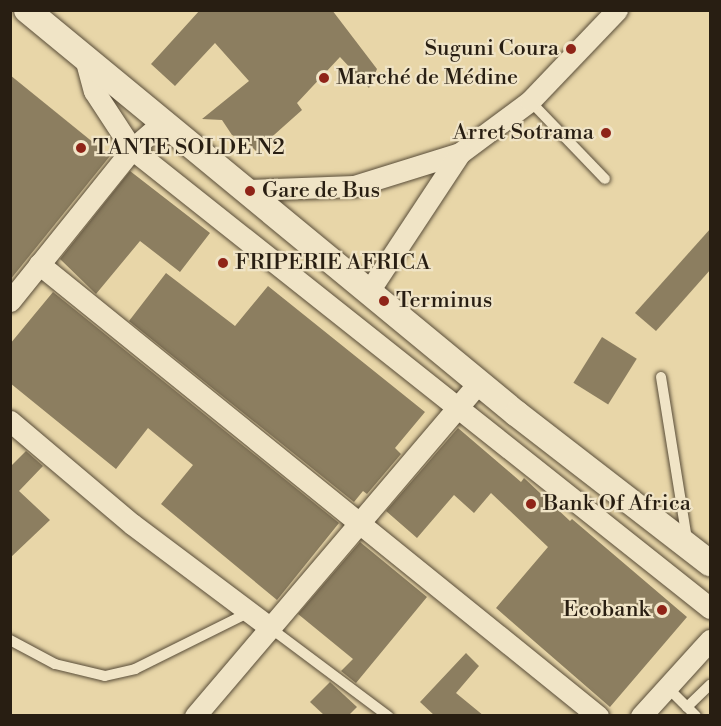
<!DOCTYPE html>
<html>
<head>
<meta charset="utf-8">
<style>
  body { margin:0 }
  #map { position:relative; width:721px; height:726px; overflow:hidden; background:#e8d6a8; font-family:"Libre Bodoni",serif }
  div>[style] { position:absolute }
  .building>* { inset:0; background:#8c7e60; transform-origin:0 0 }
  .roads { filter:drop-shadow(0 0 2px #584c38) drop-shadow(0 0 2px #584c38) }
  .service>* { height:10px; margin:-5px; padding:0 5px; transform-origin:5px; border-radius:5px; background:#f0e4c6 }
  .minor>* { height:21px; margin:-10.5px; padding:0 10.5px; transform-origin:10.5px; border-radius:10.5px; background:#f0e4c6 }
  .tertiary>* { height:26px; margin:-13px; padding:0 13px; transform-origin:13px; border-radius:13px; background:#f0e4c6 }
  .dots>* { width:16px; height:16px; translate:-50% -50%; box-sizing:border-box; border:3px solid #f0e4c6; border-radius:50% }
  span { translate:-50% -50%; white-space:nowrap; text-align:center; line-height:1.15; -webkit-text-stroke:4.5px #f0e4c6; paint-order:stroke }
  .poi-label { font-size:22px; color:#281e12 }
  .right { translate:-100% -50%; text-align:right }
  .left { translate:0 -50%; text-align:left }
  .frame { position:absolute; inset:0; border:12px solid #281e12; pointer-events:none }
</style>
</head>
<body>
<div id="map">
  <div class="building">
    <div style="clip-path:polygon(200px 10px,332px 10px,377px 69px,369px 88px,340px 57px,297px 103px,302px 110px,256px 151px,247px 142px,232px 135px,222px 120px,202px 119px,249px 81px,215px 43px,175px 86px,151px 64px)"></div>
    <div style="clip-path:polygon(10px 75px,110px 156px,10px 280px)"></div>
    <div style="clip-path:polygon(130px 171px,210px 233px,180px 272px,140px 241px,96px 294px,60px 259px)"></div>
    <div style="clip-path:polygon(711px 228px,711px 269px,656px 331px,635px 313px)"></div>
    <div style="clip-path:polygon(166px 273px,235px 326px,268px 286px,425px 412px,395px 448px,401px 454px,367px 494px,363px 491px,354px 502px,129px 321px)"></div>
    <div style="clip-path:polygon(53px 292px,339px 523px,277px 600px,161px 504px,193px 465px,148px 428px,116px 469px,10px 383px,10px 344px)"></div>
    <div style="left:602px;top:337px;width:41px;height:54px;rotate:32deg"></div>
    <div style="clip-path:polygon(458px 428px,521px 482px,524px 478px,570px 521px,572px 519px,687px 617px,610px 707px,496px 608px,548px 547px,491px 493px,474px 513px,454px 495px,417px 538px,386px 511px)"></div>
    <div style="clip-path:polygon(26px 451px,43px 466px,19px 491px,50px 520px,10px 558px,10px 467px)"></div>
    <div style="clip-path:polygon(360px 542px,427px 597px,356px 683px,341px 671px,353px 659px,298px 614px)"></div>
    <div style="clip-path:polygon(466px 653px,479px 666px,456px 693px,484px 716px,435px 716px,420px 702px)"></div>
    <div style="clip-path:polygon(330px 682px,357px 707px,348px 716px,325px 716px,310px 702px)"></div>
  </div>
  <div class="roads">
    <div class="service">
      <div style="left:530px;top:101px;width:108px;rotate:46.1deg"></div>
      <div style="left:661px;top:377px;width:165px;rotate:80.9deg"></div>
      <div style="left:269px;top:627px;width:149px;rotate:36.8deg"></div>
      <div style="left:10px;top:640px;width:51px;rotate:28.1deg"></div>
      <div style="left:55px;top:664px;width:51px;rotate:13.5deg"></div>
      <div style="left:105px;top:676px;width:31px;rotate:-13deg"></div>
      <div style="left:135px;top:669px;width:128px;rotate:-26.4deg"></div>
      <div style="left:667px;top:687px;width:28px;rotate:45deg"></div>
      <div style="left:696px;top:716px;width:13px;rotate:-135deg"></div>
      <div style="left:687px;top:707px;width:32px;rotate:-44deg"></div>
    </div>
    <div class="minor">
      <div style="left:85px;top:58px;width:34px;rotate:75deg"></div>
      <div style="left:94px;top:91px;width:69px;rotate:56.8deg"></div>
      <div style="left:132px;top:149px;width:738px;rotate:38.45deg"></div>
      <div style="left:246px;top:190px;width:108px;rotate:-2.1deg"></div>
      <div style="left:354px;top:186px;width:111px;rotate:-17.3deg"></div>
      <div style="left:460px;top:153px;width:87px;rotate:-36.6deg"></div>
      <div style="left:530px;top:101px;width:126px;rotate:-46.3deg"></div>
      <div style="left:39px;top:264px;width:719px;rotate:38.96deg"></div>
      <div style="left:369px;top:291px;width:165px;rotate:-56.6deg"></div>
      <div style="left:10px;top:301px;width:195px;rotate:-51.2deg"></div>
      <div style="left:132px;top:149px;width:41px;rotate:-41.1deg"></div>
      <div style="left:10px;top:421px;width:160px;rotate:40.2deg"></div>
      <div style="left:132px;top:524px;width:171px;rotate:36.9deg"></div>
      <div style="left:195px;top:716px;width:438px;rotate:-49.6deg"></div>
      <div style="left:641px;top:716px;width:103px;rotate:-47.8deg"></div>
    </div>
    <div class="tertiary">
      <div style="left:27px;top:10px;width:635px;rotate:39.51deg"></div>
      <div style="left:517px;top:414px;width:244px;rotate:37.7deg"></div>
    </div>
  </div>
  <div class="dots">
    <div style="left:571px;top:49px;background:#8f2418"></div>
    <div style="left:324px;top:78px;background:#8f2418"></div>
    <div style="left:606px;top:133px;background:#8f2418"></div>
    <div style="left:81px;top:148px;background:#8f2418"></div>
    <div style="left:250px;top:191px;background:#8f2418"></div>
    <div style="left:223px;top:263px;background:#8f2418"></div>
    <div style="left:384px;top:301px;background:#8f2418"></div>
    <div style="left:531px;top:504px;background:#8f2418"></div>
    <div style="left:662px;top:610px;background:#8f2418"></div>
  </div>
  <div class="poi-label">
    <span class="right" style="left:559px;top:49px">Suguni Coura</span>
    <span class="left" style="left:336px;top:78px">Marché de Médine</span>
    <span class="right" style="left:594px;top:133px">Arret Sotrama</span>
    <span class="left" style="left:93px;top:148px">TANTE SOLDE N2</span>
    <span class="left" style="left:262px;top:191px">Gare de Bus</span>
    <span class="left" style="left:235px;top:263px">FRIPERIE AFRICA</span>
    <span class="left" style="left:396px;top:301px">Terminus</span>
    <span class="left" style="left:543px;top:504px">Bank Of Africa</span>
    <span class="right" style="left:650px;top:610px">Ecobank</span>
  </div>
  <div class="frame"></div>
</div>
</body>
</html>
